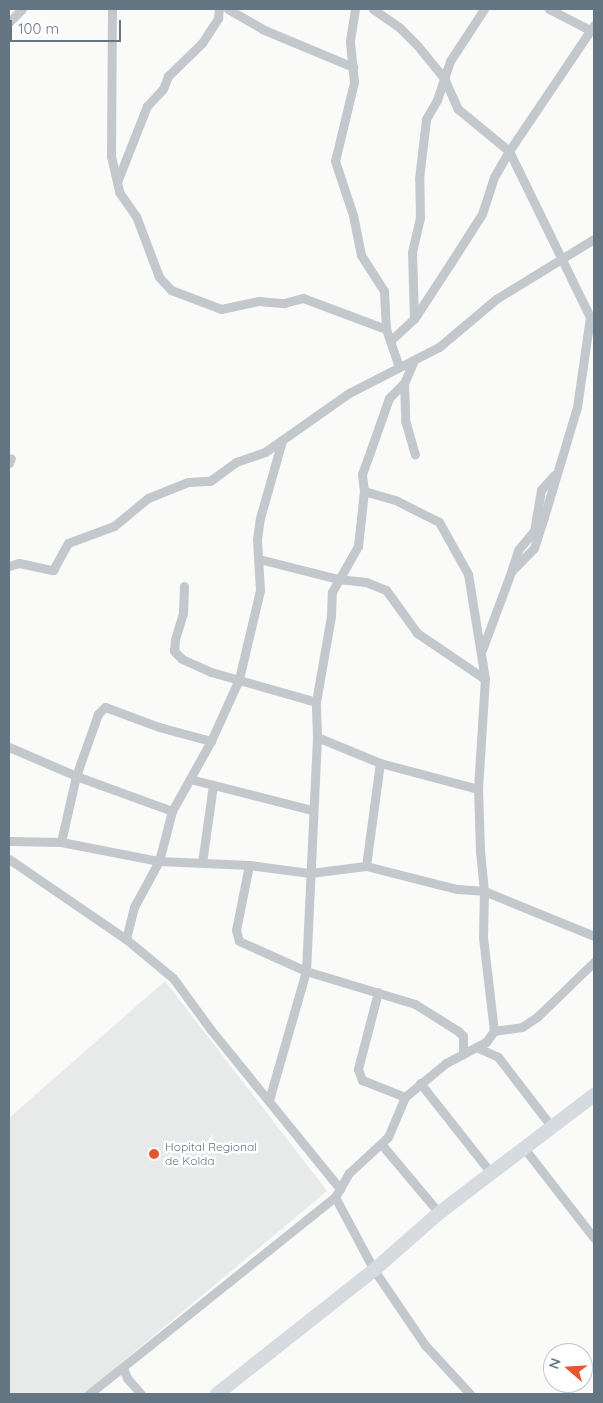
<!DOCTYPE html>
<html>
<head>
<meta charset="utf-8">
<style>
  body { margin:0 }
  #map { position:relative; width:603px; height:1403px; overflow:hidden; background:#fafaf8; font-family:Quicksand,sans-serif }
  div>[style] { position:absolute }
  .built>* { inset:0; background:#e8e9e9 }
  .minor>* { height:9px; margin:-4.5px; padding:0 4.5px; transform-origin:4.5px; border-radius:4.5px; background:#c3c8cc }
  .primary>* { height:14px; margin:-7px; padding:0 7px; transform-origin:7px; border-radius:7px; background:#d6dbdf }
  .dots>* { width:14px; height:14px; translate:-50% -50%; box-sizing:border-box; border:2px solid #fff; border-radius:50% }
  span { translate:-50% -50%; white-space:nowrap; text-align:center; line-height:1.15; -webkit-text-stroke:5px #fff; paint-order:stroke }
  .poi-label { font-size:12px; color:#657683 }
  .left { translate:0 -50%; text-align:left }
  .frame { position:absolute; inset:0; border:10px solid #657683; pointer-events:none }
  .north { position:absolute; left:543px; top:1343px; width:50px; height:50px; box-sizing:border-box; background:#fff; border:1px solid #c1c8cd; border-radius:50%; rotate:289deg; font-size:14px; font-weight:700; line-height:20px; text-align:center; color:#657683 }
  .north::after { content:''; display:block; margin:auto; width:18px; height:22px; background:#e4572e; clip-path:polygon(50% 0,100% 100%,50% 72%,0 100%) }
  .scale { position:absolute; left:10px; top:20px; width:111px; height:22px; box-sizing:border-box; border:2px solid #657683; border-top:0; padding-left:6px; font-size:15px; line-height:18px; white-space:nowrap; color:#657683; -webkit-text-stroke:4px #fff; paint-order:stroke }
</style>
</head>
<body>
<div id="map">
  <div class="built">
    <div style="clip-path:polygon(165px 981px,327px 1191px,84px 1394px,9px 1394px,9px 1118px)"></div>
  </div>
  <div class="minor">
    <div style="left:112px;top:9px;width:147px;rotate:90.4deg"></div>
    <div style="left:111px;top:156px;width:37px;rotate:77deg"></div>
    <div style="left:119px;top:192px;width:29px;rotate:55deg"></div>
    <div style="left:136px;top:216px;width:65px;rotate:69.3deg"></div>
    <div style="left:159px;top:277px;width:18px;rotate:47deg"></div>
    <div style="left:171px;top:290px;width:53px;rotate:20.8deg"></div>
    <div style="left:221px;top:309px;width:39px;rotate:-12deg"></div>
    <div style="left:259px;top:301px;width:25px;rotate:5deg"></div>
    <div style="left:284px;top:303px;width:20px;rotate:-15deg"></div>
    <div style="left:303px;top:298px;width:89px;rotate:20.5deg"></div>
    <div style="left:228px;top:9px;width:39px;rotate:30deg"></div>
    <div style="left:262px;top:29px;width:99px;rotate:22.7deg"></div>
    <div style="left:355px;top:9px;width:33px;rotate:99deg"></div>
    <div style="left:350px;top:42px;width:40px;rotate:84.3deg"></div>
    <div style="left:354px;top:82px;width:81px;rotate:103.5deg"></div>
    <div style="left:335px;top:161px;width:57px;rotate:71.6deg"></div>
    <div style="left:353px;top:215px;width:41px;rotate:78.7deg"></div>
    <div style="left:361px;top:255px;width:43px;rotate:57.4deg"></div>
    <div style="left:384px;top:291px;width:38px;rotate:87deg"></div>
    <div style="left:386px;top:329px;width:40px;rotate:71.1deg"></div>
    <div style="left:373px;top:9px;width:33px;rotate:35deg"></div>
    <div style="left:400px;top:28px;width:24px;rotate:45deg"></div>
    <div style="left:417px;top:45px;width:43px;rotate:50.7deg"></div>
    <div style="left:444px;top:78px;width:34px;rotate:66deg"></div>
    <div style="left:458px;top:109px;width:66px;rotate:39.5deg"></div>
    <div style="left:509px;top:151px;width:185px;rotate:64deg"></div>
    <div style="left:590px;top:317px;width:91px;rotate:98.2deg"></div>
    <div style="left:577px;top:407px;width:115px;rotate:106.7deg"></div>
    <div style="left:544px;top:517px;width:33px;rotate:108deg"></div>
    <div style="left:534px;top:548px;width:33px;rotate:134deg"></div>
    <div style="left:511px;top:572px;width:83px;rotate:110.4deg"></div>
    <div style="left:549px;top:9px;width:46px;rotate:27.1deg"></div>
    <div style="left:9px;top:22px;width:18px;rotate:-45deg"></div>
    <div style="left:117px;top:182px;width:82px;rotate:-68.5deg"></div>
    <div style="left:147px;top:106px;width:23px;rotate:-47deg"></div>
    <div style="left:163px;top:89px;width:14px;rotate:-69deg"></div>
    <div style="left:168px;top:76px;width:47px;rotate:-44.1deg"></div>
    <div style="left:202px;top:43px;width:30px;rotate:-57deg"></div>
    <div style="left:218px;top:18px;width:9px;rotate:-84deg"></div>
    <div style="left:414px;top:319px;width:67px;rotate:-91.7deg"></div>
    <div style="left:412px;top:252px;width:35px;rotate:-77deg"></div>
    <div style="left:420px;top:218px;width:39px;rotate:-91deg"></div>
    <div style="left:419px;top:179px;width:60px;rotate:-83.3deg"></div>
    <div style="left:426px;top:119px;width:22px;rotate:-60deg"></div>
    <div style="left:437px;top:100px;width:41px;rotate:-71.6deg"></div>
    <div style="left:450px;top:61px;width:62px;rotate:-56.8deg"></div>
    <div style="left:390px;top:341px;width:33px;rotate:-43deg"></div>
    <div style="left:414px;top:319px;width:66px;rotate:-56.8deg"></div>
    <div style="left:450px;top:264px;width:59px;rotate:-57.4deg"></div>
    <div style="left:482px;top:214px;width:39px;rotate:-72deg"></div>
    <div style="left:494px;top:177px;width:30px;rotate:-60deg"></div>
    <div style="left:509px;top:151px;width:152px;rotate:-56deg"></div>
    <div style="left:414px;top:360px;width:25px;rotate:113deg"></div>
    <div style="left:404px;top:383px;width:37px;rotate:88deg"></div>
    <div style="left:405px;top:420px;width:36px;rotate:74deg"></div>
    <div style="left:9px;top:463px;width:5px;rotate:-68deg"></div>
    <div style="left:259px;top:559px;width:81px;rotate:14.2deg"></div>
    <div style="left:338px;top:579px;width:28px;rotate:6deg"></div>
    <div style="left:366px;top:582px;width:22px;rotate:22deg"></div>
    <div style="left:386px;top:590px;width:53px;rotate:54.2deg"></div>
    <div style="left:417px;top:633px;width:82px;rotate:34.1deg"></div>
    <div style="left:9px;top:566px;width:10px;rotate:-17deg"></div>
    <div style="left:19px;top:563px;width:35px;rotate:12deg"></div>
    <div style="left:53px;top:570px;width:31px;rotate:-61deg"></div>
    <div style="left:68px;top:543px;width:49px;rotate:-20.3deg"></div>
    <div style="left:114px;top:526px;width:44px;rotate:-39.5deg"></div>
    <div style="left:148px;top:498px;width:43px;rotate:-21.8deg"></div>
    <div style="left:188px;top:482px;width:22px;rotate:-3deg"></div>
    <div style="left:210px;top:481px;width:32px;rotate:-36deg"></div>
    <div style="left:236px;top:462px;width:31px;rotate:-19deg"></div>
    <div style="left:265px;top:452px;width:103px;rotate:-35.1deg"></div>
    <div style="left:349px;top:393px;width:101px;rotate:-27.1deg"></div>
    <div style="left:439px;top:347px;width:75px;rotate:-40.1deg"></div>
    <div style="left:496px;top:299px;width:115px;rotate:-31.5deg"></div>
    <div style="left:512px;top:569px;width:20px;rotate:-72deg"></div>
    <div style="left:518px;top:550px;width:25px;rotate:-50deg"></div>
    <div style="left:534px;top:531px;width:42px;rotate:-80.3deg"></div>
    <div style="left:541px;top:490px;width:20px;rotate:-49deg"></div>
    <div style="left:184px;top:586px;width:27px;rotate:92deg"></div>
    <div style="left:183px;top:613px;width:28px;rotate:107deg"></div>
    <div style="left:175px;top:640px;width:11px;rotate:95deg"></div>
    <div style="left:174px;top:651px;width:11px;rotate:45deg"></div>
    <div style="left:182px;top:659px;width:32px;rotate:24deg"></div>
    <div style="left:211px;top:672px;width:109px;rotate:15.9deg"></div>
    <div style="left:317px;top:737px;width:68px;rotate:22.4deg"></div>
    <div style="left:380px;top:763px;width:101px;rotate:14.9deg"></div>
    <div style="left:9px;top:747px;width:73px;rotate:23.4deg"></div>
    <div style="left:76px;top:776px;width:102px;rotate:20deg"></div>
    <div style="left:190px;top:779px;width:126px;rotate:14.3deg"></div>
    <div style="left:9px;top:841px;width:52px;rotate:1.1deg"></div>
    <div style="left:61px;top:842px;width:100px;rotate:11deg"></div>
    <div style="left:159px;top:861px;width:90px;rotate:2.5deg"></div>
    <div style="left:249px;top:865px;width:62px;rotate:7.5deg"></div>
    <div style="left:310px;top:873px;width:56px;rotate:-7.1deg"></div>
    <div style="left:366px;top:866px;width:94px;rotate:14.2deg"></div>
    <div style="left:457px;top:889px;width:27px;rotate:4deg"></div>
    <div style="left:484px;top:891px;width:119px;rotate:22.2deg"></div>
    <div style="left:61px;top:842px;width:68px;rotate:-77.2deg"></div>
    <div style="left:76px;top:776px;width:66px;rotate:-70.5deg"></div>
    <div style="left:98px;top:714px;width:10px;rotate:-45deg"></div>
    <div style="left:105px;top:707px;width:58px;rotate:20.3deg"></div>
    <div style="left:159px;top:727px;width:54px;rotate:15.1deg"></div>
    <div style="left:9px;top:859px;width:142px;rotate:34.4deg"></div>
    <div style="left:126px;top:939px;width:61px;rotate:39.7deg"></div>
    <div style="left:173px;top:978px;width:64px;rotate:53.8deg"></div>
    <div style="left:211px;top:1030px;width:205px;rotate:50.9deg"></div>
    <div style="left:202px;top:863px;width:79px;rotate:-82deg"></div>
    <div style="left:249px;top:865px;width:66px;rotate:101.3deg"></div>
    <div style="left:236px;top:930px;width:11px;rotate:75deg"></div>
    <div style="left:239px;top:941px;width:73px;rotate:24.1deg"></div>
    <div style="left:306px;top:971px;width:114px;rotate:16.8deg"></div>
    <div style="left:415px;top:1004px;width:51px;rotate:32.1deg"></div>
    <div style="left:458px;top:1031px;width:7px;rotate:45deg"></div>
    <div style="left:463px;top:1036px;width:18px;rotate:90deg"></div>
    <div style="left:366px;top:866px;width:104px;rotate:-82.3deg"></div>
    <div style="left:126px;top:939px;width:33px;rotate:-76deg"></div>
    <div style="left:134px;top:907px;width:52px;rotate:-61.5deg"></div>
    <div style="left:159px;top:861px;width:52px;rotate:-75.4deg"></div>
    <div style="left:172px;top:811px;width:80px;rotate:-60.9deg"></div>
    <div style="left:211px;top:741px;width:68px;rotate:-65.7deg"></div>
    <div style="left:239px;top:679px;width:91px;rotate:-76.7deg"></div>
    <div style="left:260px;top:590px;width:51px;rotate:-93.4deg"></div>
    <div style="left:257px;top:539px;width:21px;rotate:-82deg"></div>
    <div style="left:260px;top:518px;width:80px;rotate:-74.1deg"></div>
    <div style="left:378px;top:992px;width:80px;rotate:104.6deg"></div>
    <div style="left:358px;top:1069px;width:12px;rotate:70deg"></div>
    <div style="left:362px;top:1080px;width:46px;rotate:21.6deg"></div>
    <div style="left:494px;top:1031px;width:28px;rotate:-8deg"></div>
    <div style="left:522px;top:1027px;width:18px;rotate:-34deg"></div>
    <div style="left:537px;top:1017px;width:79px;rotate:-44deg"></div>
    <div style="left:476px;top:1047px;width:24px;rotate:24deg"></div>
    <div style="left:498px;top:1057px;width:88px;rotate:52.4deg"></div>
    <div style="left:420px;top:1083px;width:115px;rotate:51.7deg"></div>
    <div style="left:269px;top:1100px;width:134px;rotate:-74deg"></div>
    <div style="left:306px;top:971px;width:234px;rotate:-87.3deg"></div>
    <div style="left:317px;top:737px;width:35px;rotate:-92deg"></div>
    <div style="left:316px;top:702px;width:87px;rotate:-80.1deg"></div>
    <div style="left:331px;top:616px;width:24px;rotate:-88deg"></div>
    <div style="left:332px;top:592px;width:53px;rotate:-60.5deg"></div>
    <div style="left:358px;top:546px;width:55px;rotate:-83.8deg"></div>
    <div style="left:364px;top:491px;width:17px;rotate:-97deg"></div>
    <div style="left:362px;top:474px;width:23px;rotate:-70deg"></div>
    <div style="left:370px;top:452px;width:57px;rotate:-70.6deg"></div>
    <div style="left:389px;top:398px;width:21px;rotate:-45deg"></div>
    <div style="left:382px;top:1145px;width:89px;rotate:50deg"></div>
    <div style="left:524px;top:1148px;width:114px;rotate:52.1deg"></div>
    <div style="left:335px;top:1197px;width:83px;rotate:61.9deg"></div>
    <div style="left:374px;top:1270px;width:91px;rotate:55.8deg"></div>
    <div style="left:425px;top:1345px;width:67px;rotate:47.4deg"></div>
    <div style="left:123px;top:1368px;width:11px;rotate:68deg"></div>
    <div style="left:127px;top:1378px;width:21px;rotate:49deg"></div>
    <div style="left:89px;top:1394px;width:315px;rotate:-38.7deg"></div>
    <div style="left:335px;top:1197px;width:28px;rotate:-60deg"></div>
    <div style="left:349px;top:1173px;width:53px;rotate:-42.7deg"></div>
    <div style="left:388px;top:1137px;width:43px;rotate:-67deg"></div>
    <div style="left:405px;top:1097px;width:53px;rotate:-39.7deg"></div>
    <div style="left:446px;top:1063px;width:45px;rotate:-27.7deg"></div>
    <div style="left:486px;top:1042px;width:14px;rotate:-54deg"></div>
    <div style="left:494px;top:1031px;width:95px;rotate:-96.7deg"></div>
    <div style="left:483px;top:937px;width:46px;rotate:-88.8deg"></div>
    <div style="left:484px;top:891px;width:40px;rotate:-95.7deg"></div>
    <div style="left:480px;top:851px;width:62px;rotate:-91.8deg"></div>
    <div style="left:478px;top:789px;width:110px;rotate:-86.4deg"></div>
    <div style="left:485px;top:679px;width:106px;rotate:-99.2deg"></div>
    <div style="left:468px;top:574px;width:60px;rotate:-119.1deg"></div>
    <div style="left:439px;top:522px;width:49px;rotate:-153.4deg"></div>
    <div style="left:395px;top:500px;width:32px;rotate:-164deg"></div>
  </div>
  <div class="primary">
    <div style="left:217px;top:1394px;width:200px;rotate:-38.3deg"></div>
    <div style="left:374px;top:1270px;width:86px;rotate:-41.2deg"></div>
    <div style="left:439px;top:1213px;width:195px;rotate:-37.3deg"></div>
  </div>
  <div class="dots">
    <div style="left:154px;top:1154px;background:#e4572e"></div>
  </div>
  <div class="poi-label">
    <span class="left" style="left:165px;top:1154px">Hopital Regional<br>de Kolda</span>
  </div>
  <div class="frame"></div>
  <div class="north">N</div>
  <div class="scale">100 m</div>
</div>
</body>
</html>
